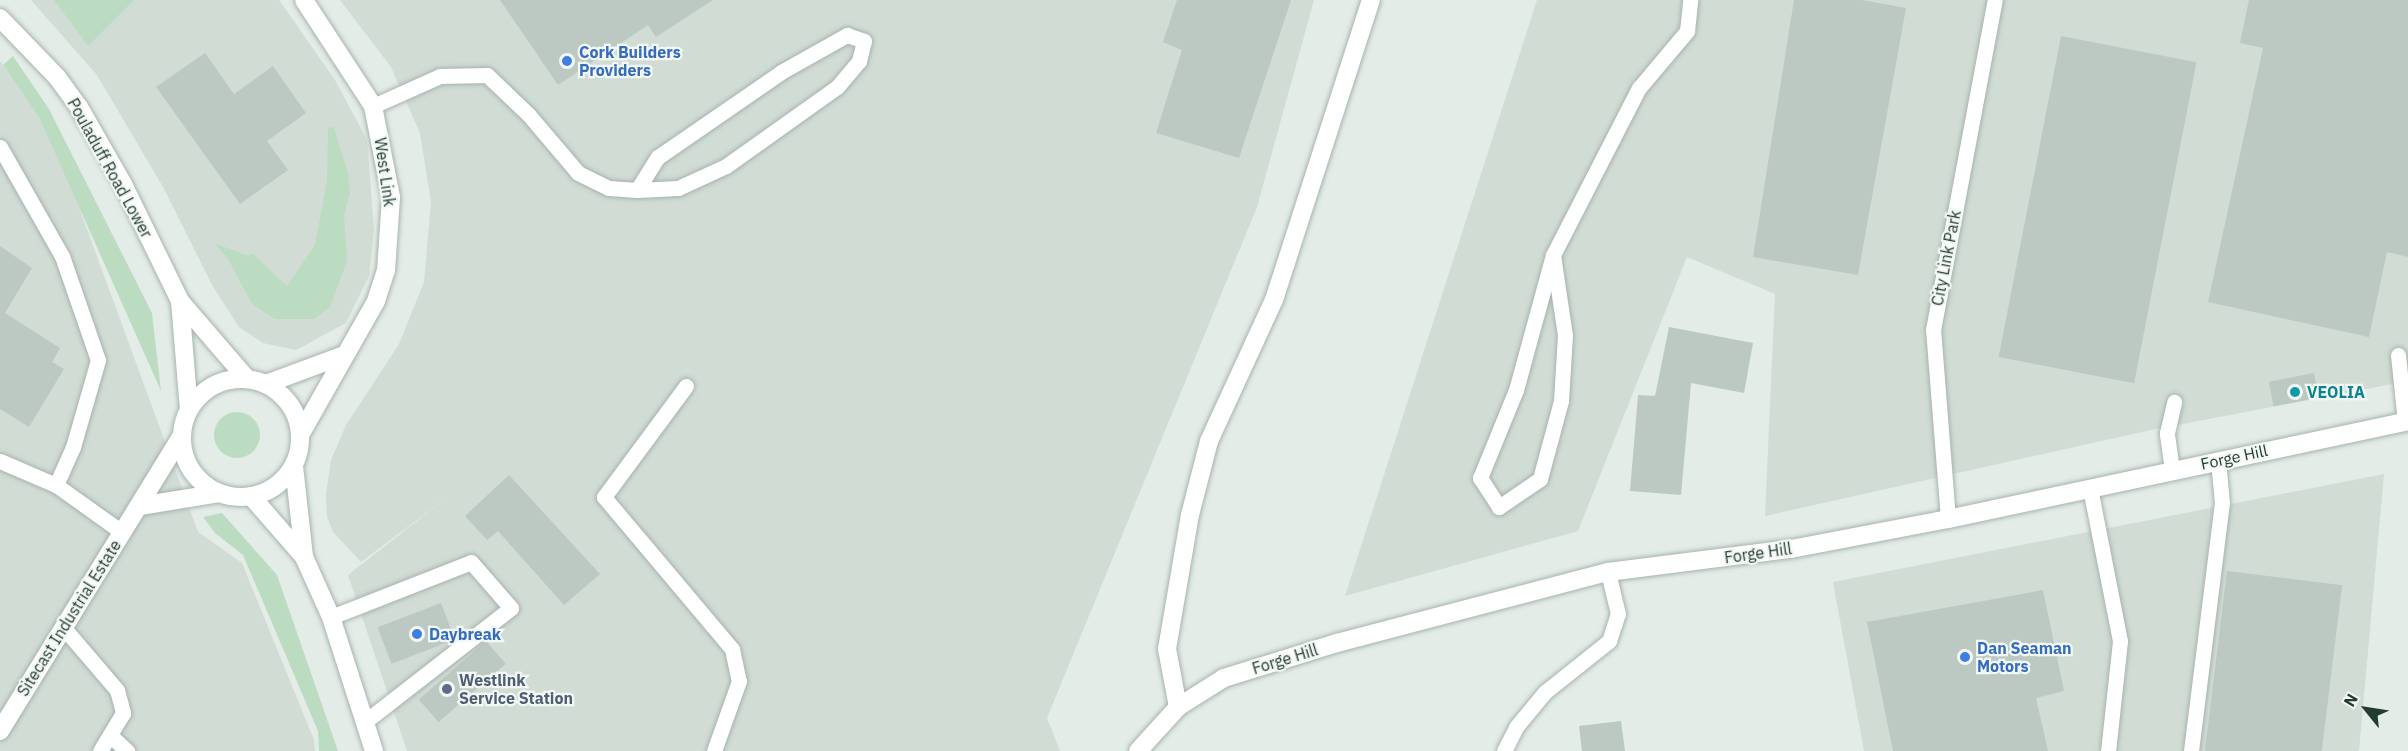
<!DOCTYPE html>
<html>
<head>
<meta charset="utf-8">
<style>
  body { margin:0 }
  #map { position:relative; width:2408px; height:751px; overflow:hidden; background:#e3ece6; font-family:"IBM Plex Sans",sans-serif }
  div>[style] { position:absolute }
  .built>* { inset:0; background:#d1dcd5 }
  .green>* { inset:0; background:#bcdcc1 }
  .round { border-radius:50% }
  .building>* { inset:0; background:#bbc9c2; transform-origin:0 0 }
  .roads { filter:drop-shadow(0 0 2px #a6b4ac) drop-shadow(0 0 2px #a6b4ac) }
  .service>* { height:15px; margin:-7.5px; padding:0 7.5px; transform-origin:7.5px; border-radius:7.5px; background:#fff }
  .minor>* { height:18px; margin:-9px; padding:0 9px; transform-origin:9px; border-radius:9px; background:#fff }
  .tertiary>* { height:18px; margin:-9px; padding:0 9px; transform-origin:9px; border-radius:9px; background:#fff }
  .tertiary>.ring { margin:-9px; padding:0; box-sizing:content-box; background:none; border:18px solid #fff; border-radius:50% }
  .dots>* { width:16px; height:16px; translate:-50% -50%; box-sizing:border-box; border:3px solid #f3f8f5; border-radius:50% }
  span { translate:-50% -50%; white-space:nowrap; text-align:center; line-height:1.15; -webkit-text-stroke:4.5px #f3f8f5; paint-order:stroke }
  .shop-label { font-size:16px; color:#366cbe; font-weight:700 }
  .left { translate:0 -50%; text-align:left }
  .street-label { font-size:16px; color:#233c32 }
  .culture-label { font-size:16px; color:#0d838f; font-weight:700 }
  .service-label { font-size:16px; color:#4e5e75; font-weight:700 }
  .north { position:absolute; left:2336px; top:679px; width:60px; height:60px; -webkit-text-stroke:4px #f3f8f5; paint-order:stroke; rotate:300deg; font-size:16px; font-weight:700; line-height:24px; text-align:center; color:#233c32 }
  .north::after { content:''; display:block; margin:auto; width:21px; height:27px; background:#233c32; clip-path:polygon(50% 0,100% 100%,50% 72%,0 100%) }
</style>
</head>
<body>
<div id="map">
  <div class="built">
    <div style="clip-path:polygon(31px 0,279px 0,335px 80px,367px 140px,374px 230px,369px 276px,346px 323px,296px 350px,263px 343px,239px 327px,212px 285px,163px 187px,97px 75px)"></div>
    <div style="clip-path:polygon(340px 0,1314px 0,1257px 207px,1047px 718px,1060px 751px,407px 751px,348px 575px,445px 499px,361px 562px,333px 532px,327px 517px,326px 494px,331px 460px,346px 425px,399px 344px,424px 282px,431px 202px,420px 133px,391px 67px)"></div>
    <div style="clip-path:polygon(1537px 0,2408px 0,2408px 381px,2151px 430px,1765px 516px,1775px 294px,1687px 257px,1578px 531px,1345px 596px)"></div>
    <div style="clip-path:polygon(0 61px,41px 119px,76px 199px,198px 532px,242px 563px,314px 740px,315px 751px,0 751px)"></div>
    <div style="clip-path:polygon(2384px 474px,2359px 751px,1864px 751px,1833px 582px)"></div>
  </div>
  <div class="green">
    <div style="clip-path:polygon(54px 0,134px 0,88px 46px)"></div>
    <div style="clip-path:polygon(13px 56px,49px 109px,152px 313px,161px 391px,39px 117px,3px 65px)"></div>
    <div style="clip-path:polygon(334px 127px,348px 174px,350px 192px,344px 216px,347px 261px,330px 307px,314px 319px,275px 319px,252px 304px,228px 259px,214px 243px,249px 256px,252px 253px,287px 286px,315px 245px,327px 180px,328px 128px)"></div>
    <div class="round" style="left:214px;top:412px;width:46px;height:46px"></div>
    <div style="clip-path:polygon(222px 513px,277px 575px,338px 751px,319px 751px,318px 731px,243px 555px,215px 533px,203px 517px)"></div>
  </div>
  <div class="building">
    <div style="clip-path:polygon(500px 0,713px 0,656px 37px,648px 25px,558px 85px)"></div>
    <div style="clip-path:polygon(1177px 0,1291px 0,1239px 158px,1156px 133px,1182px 50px,1163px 42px)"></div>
    <div style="clip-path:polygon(1794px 0,1862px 0,1906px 8px,1858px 275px,1753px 257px)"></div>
    <div style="clip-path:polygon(2249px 0,2408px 0,2408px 257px,2387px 252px,2369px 337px,2208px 302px,2263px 48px,2240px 43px)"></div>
    <div style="left:2061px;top:36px;width:138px;height:327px;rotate:11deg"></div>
    <div style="clip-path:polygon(205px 53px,234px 94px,273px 66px,306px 113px,267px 141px,288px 170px,240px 204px,156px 87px)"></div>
    <div style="clip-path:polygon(0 246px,32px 268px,5px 313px,60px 348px,52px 362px,64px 369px,29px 427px,0 409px)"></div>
    <div style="clip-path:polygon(1669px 327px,1753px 343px,1744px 393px,1691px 383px,1681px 495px,1630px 491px,1638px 395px,1655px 396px)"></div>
    <div style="left:2314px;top:373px;width:25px;height:46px;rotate:79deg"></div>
    <div style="clip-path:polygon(509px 475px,600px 574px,564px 605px,498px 531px,487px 540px,465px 516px)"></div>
    <div style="left:2227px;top:571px;width:116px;height:181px;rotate:7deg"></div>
    <div style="clip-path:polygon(2043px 590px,2064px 691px,2036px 698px,2048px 751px,1893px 751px,1867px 622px)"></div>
    <div style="left:441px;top:603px;width:39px;height:68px;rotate:69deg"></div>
    <div style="left:486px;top:641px;width:30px;height:89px;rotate:49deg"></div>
    <div style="clip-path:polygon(1621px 721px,1625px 751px,1582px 751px,1579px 726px)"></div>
  </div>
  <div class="roads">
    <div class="service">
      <div style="left:373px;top:106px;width:73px;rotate:-24.1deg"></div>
      <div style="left:440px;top:76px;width:47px;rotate:-1.2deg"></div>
      <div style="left:487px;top:75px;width:57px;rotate:43.6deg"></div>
      <div style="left:528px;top:114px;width:77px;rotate:49.7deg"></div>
      <div style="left:578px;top:173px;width:34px;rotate:26deg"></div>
      <div style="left:609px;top:188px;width:28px;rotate:4deg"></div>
      <div style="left:637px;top:190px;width:39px;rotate:-58deg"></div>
      <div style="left:658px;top:157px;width:150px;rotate:-34.6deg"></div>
      <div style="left:781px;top:72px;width:76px;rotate:-29.3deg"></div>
      <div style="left:847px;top:35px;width:18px;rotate:19deg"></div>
      <div style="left:864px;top:41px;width:21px;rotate:104deg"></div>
      <div style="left:859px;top:61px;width:34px;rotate:130deg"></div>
      <div style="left:837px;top:87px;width:136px;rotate:144.6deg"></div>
      <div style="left:726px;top:166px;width:53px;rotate:155.4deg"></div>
      <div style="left:678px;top:188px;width:41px;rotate:177.2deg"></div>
      <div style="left:0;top:147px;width:125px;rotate:60.4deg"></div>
      <div style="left:62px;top:256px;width:110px;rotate:70.9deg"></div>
      <div style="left:98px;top:360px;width:91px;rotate:106deg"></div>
      <div style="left:73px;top:447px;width:42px;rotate:114.1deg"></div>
      <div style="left:1553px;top:255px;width:81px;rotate:81.5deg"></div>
      <div style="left:1565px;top:335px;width:66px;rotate:93.5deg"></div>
      <div style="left:1561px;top:401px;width:81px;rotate:105.1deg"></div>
      <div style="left:1540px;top:479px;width:50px;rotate:145.7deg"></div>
      <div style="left:1499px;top:507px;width:35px;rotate:-123deg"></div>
      <div style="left:1480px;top:478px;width:95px;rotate:-67.8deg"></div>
      <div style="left:1516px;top:390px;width:140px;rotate:-74.7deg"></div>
      <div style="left:1553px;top:255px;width:188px;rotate:-62.8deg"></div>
      <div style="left:1639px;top:88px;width:75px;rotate:-49.9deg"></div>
      <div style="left:1687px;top:31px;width:31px;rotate:-84deg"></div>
      <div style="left:2398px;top:355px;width:67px;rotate:84deg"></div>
      <div style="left:686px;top:386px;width:138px;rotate:126.5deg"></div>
      <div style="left:604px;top:497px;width:199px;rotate:49.9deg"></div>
      <div style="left:732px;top:649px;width:33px;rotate:78deg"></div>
      <div style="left:739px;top:681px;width:74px;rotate:109.7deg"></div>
      <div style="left:0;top:461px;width:61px;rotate:23.2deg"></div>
      <div style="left:56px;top:485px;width:81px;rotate:35.5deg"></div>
      <div style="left:2172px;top:470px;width:37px;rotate:-98deg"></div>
      <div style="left:2167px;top:433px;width:32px;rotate:-77deg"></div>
      <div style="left:2090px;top:488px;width:156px;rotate:78.9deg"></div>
      <div style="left:2120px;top:641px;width:111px;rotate:96.2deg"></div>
      <div style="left:1948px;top:519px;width:190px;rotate:-94.5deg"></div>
      <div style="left:1933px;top:330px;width:336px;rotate:-79.4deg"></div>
      <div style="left:331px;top:617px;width:150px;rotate:-21.4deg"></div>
      <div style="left:471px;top:562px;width:61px;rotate:49deg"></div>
      <div style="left:511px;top:608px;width:184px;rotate:142.1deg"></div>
      <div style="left:63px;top:627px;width:83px;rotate:49.4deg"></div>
      <div style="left:117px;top:690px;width:24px;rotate:75deg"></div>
      <div style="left:123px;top:713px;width:44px;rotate:121.2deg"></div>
      <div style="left:112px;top:737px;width:21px;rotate:43deg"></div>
      <div style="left:1504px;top:751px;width:27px;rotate:-63deg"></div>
      <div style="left:1516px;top:727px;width:45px;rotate:-50.4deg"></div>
      <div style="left:1545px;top:692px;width:82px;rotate:-38.6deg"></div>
      <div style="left:1609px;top:641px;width:28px;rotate:-72deg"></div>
      <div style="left:1618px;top:614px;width:43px;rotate:-103.4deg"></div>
      <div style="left:2191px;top:751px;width:250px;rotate:-82.9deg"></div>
      <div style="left:2222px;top:503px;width:43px;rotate:-95.3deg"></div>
    </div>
    <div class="minor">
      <div style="left:294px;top:466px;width:92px;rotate:83.7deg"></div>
      <div style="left:251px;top:496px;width:81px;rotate:49deg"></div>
      <div style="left:304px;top:557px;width:66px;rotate:65.8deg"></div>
      <div style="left:331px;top:617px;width:141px;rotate:72.2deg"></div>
      <div style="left:140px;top:506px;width:80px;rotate:-9.3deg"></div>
      <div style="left:1178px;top:707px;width:59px;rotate:-100.7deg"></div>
      <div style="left:1167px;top:649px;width:136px;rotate:-80.3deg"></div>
      <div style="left:1190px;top:515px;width:76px;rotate:-75.6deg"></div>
      <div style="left:1209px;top:441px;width:155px;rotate:-65.3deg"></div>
      <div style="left:1274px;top:300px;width:315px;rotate:-72.1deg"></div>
      <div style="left:0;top:731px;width:347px;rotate:-58.4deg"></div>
      <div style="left:1138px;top:751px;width:59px;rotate:-47.7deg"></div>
      <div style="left:1178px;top:707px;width:54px;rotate:-32.2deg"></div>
      <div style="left:1224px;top:678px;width:118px;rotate:-17.2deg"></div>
      <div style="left:1337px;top:643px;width:280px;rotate:-14.7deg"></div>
      <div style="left:1608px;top:572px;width:184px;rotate:-7.2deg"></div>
      <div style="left:1791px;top:549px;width:160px;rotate:-10.8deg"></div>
      <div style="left:1948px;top:519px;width:470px;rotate:-12deg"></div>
    </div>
    <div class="tertiary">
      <div style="left:0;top:18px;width:82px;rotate:46deg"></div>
      <div style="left:57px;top:77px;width:37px;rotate:54deg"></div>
      <div style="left:79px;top:107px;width:89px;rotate:60.3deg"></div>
      <div style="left:123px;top:184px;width:130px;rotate:64deg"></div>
      <div style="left:180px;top:301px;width:103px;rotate:49.3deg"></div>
      <div style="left:180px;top:301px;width:109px;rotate:85.3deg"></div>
      <div class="ring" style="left:182px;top:379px;width:100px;height:100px"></div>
      <div style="left:266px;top:384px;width:83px;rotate:-20.4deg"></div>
      <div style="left:300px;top:435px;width:154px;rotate:-60.4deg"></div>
      <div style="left:376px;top:301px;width:32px;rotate:-72deg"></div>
      <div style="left:386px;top:271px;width:74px;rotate:-86.1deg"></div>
      <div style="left:391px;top:197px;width:93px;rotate:-101.2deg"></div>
      <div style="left:373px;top:106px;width:126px;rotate:-123.1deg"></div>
    </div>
  </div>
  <div class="dots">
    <div style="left:567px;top:61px;background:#3f7fe0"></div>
    <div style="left:2295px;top:392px;background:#0f9aa8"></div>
    <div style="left:417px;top:634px;background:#3f7fe0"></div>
    <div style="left:1965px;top:657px;background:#3f7fe0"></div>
    <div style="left:447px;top:689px;background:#5c6f8a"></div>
  </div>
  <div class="shop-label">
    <span class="left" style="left:579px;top:61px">Cork Builders<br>Providers</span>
    <span class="left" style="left:429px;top:634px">Daybreak</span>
    <span class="left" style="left:1977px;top:657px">Dan Seaman<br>Motors</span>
  </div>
  <div class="street-label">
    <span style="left:110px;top:168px;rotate:61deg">Pouladuff Road Lower</span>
    <span style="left:385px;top:172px;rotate:82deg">West Link</span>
    <span style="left:1946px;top:258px;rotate:-79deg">City Link Park</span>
    <span style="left:2234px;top:457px;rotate:-12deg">Forge Hill</span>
    <span style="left:1758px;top:553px;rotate:-8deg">Forge Hill</span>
    <span style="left:69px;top:618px;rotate:-58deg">Sitecast Industrial Estate</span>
    <span style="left:1285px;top:659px;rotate:-17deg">Forge Hill</span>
  </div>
  <div class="culture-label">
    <span class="left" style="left:2307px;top:392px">VEOLIA</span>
  </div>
  <div class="service-label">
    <span class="left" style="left:459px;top:689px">Westlink<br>Service Station</span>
  </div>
  <div class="north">N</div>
</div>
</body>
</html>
